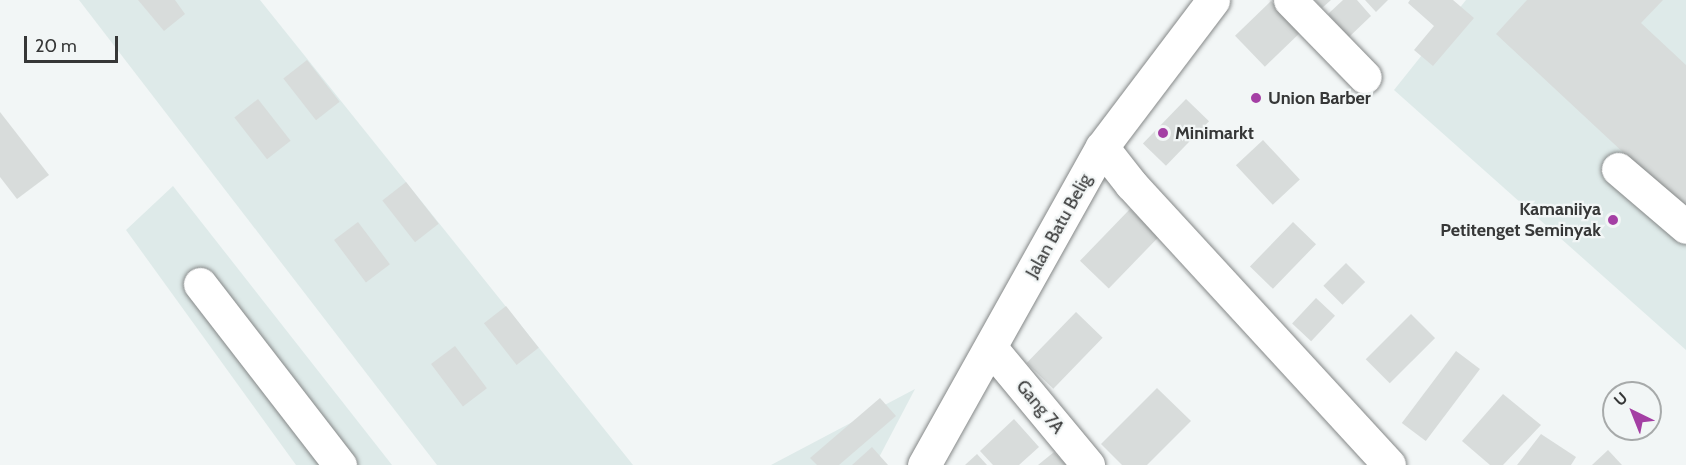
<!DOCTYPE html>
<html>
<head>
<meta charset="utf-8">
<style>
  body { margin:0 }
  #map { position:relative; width:1686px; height:465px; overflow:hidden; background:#f2f6f6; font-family:Cabin,sans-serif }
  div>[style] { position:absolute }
  .built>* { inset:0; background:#deeae9 }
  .building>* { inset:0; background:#d8dcdb; transform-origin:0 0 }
  .roads { filter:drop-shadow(0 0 2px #858888) drop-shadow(0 0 2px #858888) }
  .minor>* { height:33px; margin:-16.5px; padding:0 16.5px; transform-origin:16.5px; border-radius:16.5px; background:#fff }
  .dots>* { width:16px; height:16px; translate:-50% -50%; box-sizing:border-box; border:3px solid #f2f6f6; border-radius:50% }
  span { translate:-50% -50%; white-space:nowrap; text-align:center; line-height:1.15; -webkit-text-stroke:4.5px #f2f6f6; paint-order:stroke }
  .poi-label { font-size:18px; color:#363737; font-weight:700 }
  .left { translate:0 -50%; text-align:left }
  .right { translate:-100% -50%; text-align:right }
  .street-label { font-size:18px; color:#363737 }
  .north { position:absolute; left:1602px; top:381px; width:60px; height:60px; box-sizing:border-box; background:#f2f6f6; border:2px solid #a7aaaa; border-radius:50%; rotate:317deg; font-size:16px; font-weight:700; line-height:24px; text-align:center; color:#363737 }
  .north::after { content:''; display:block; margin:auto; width:21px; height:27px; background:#a43fa4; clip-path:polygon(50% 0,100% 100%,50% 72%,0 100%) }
  .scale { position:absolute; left:24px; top:36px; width:94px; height:27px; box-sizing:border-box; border:3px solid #363737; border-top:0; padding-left:8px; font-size:18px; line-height:21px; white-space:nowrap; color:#363737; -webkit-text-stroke:4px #f2f6f6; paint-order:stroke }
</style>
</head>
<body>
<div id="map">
  <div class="built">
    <div style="clip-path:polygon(79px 0,260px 0,633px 465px,437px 465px)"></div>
    <div style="clip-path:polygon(1466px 0,1686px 0,1686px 350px,1394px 90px)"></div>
    <div style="clip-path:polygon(173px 186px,392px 465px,296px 465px,126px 230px)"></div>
    <div style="clip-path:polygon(915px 389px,875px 465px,771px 465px)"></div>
  </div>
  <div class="building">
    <div style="clip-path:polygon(138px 0,175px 0,185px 14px,164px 31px)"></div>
    <div style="clip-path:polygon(1315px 0,1331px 0,1322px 8px)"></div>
    <div style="clip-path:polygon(1343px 0,1357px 0,1371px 16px,1349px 37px,1328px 14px)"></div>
    <div style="clip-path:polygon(1365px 0,1388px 0,1376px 12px)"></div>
    <div style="clip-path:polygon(1410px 0,1453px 0,1474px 18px,1433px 66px,1414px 50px,1434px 26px,1408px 3px)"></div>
    <div style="clip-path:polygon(1527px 0,1663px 0,1641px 23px,1686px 65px,1686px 211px,1496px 34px)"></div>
    <div style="left:1271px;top:1px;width:43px;height:50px;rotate:46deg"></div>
    <div style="left:307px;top:60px;width:53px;height:30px;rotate:52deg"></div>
    <div style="left:258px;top:99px;width:53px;height:30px;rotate:52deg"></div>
    <div style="left:1186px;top:99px;width:32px;height:62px;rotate:44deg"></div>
    <div style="clip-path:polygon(0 112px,49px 175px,17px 199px,0 177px)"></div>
    <div style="left:1263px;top:140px;width:54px;height:37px;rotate:47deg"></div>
    <div style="left:406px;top:182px;width:53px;height:30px;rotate:52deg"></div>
    <div style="left:1130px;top:209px;width:40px;height:72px;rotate:44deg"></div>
    <div style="left:358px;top:222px;width:53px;height:30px;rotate:53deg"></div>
    <div style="left:1293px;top:222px;width:32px;height:62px;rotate:44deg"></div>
    <div style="left:1346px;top:263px;width:27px;height:32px;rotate:45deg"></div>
    <div style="left:1316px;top:298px;width:26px;height:35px;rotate:43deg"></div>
    <div style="left:506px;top:306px;width:53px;height:28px;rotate:52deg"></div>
    <div style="left:1076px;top:312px;width:37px;height:71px;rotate:44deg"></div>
    <div style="left:1411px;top:314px;width:34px;height:64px;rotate:45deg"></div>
    <div style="left:455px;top:346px;width:53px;height:30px;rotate:53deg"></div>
    <div style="left:1456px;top:351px;width:30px;height:90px;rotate:37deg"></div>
    <div style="clip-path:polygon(1157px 388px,1191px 421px,1147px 465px,1122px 465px,1101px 444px)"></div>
    <div style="clip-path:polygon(1503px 394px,1541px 425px,1503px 465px,1490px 465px,1462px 441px)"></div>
    <div style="clip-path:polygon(880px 398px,896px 416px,839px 465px,817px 465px,810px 458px)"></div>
    <div style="clip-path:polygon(1014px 419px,1039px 447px,1019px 465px,993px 465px,980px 451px)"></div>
    <div style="clip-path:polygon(1541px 434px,1576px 457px,1571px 465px,1517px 465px)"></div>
    <div style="clip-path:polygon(872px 447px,888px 465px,852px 465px)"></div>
    <div style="clip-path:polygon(1608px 450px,1622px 465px,1592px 465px)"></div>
    <div style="clip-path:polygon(1054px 452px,1066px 465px,1038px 465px)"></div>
    <div style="clip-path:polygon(977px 454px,987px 465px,965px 465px)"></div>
  </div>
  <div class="roads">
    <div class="minor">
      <div style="left:1290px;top:0;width:107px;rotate:45.8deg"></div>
      <div style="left:1102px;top:147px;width:47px;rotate:51.9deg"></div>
      <div style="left:1131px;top:184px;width:381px;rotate:47.4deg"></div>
      <div style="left:1618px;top:169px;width:89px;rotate:40.5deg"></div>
      <div style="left:200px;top:284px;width:229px;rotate:52.3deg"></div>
      <div style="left:991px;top:348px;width:152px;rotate:50.3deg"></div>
      <div style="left:924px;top:465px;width:364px;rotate:-60.8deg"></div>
      <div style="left:1102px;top:147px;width:184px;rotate:-52.9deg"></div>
    </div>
  </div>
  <div class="dots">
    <div style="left:1256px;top:98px;background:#a43fa4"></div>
    <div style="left:1163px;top:133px;background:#a43fa4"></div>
    <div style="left:1613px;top:220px;background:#a43fa4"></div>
  </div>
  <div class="poi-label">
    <span class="left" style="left:1268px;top:98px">Union Barber</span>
    <span class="left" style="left:1175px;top:133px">Minimarkt</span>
    <span class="right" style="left:1601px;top:220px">Kamaniiya<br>Petitenget Seminyak</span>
  </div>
  <div class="street-label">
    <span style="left:1059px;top:226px;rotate:-61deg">Jalan Batu Belig</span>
    <span style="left:1040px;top:407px;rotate:50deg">Gang 7A</span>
  </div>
  <div class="north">U</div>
  <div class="scale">20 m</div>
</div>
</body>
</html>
